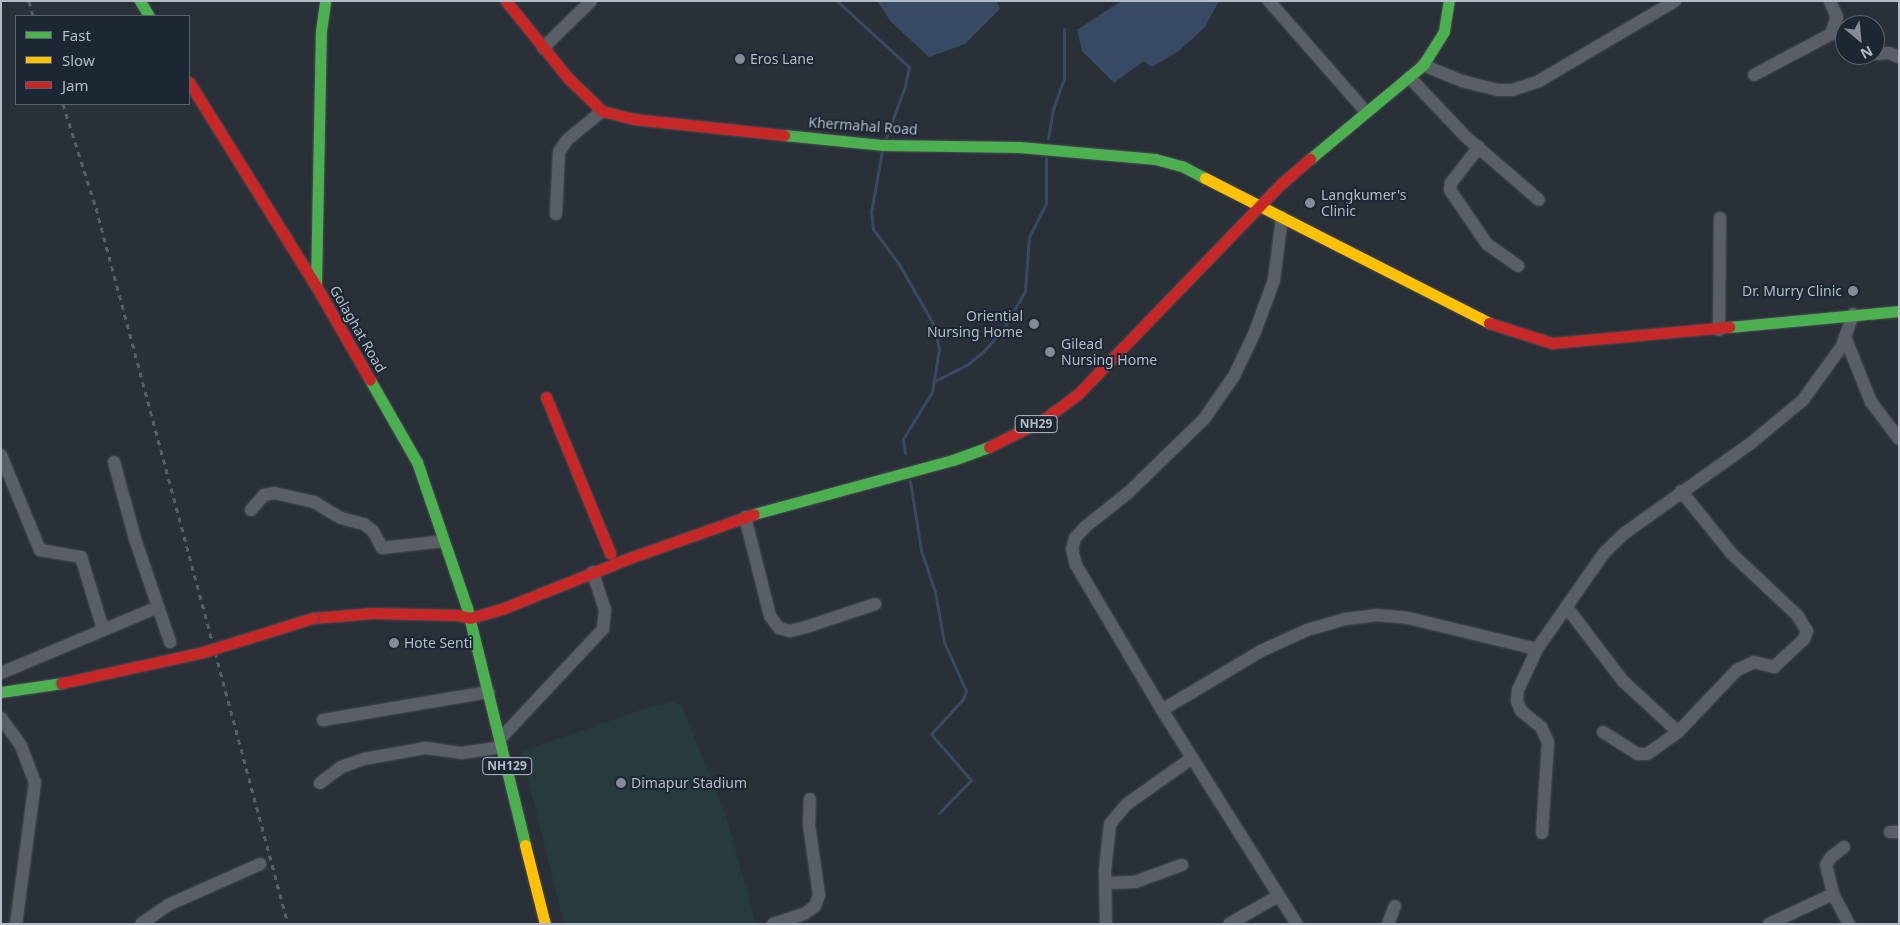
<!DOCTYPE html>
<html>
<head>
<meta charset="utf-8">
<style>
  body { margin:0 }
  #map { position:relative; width:1900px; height:925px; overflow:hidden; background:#2a3038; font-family:"Noto Sans",sans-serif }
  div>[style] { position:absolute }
  .green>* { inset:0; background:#273a3e }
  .water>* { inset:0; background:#384963 }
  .stream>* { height:3px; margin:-1.5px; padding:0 1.5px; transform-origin:1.5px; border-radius:1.5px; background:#384963 }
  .roads { filter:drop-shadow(0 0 1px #484c53) drop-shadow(0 0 1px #484c53) }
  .street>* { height:12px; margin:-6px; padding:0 6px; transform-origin:6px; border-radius:6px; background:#5a5e66 }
  .fast>* { height:11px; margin:-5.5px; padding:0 5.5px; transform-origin:5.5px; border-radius:5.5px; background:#4caf50 }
  .slow>* { height:11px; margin:-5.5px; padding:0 5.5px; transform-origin:5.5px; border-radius:5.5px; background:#ffc107 }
  .jam>* { height:11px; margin:-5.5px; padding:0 5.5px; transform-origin:5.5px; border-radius:5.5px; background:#c62828 }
  .rail>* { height:3px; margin-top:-1.5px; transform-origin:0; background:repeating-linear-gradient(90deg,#595d64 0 5px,transparent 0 10px) }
  .bridges { filter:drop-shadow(0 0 1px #484c55) drop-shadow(0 0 1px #484c55) }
  .jam-bridge>* { height:11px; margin:-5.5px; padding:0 5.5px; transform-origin:5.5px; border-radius:5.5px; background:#c62828 }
  .dots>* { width:14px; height:14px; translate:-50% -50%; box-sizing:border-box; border:2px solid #1d2633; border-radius:50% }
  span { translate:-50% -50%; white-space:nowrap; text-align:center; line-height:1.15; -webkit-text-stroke:4px #1d2633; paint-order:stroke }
  .shield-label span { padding:1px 4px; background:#1d2633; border:1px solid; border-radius:4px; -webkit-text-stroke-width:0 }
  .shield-label { font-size:12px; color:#b4bcc9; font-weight:700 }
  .poi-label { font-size:14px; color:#b4bcc9 }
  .left { translate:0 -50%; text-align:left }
  .right { translate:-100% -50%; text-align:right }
  .street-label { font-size:14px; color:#b4bcc9 }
  .frame { position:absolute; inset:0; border:2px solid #b4bcc9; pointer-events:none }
  .legend { position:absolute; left:15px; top:15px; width:175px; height:90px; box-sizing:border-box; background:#1d2633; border:1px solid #59626f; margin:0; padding:6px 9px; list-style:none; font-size:15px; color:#b4bcc9 }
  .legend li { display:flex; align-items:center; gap:10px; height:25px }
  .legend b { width:25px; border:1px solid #59626f }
  .north { position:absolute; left:1835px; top:15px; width:50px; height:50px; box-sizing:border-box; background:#1d2633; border:1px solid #59626f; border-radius:50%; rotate:152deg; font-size:14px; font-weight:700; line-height:20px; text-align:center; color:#b4bcc9 }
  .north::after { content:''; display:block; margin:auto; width:18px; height:22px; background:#848b96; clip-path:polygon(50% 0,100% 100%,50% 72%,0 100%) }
</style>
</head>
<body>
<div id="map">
  <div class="green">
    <div style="clip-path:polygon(674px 702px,682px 706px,726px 816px,756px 924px,564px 924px,521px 751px,650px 707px)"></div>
  </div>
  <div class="water">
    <div style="clip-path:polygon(877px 1px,996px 1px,1000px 9px,965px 44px,929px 57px,891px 22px)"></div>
    <div style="clip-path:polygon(1121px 1px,1219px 1px,1205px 27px,1179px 51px,1152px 67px,1144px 61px,1114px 83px,1082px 51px,1077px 30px)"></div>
  </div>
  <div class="stream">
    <div style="left:837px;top:1px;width:98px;rotate:42.5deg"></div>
    <div style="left:909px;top:67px;width:19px;rotate:102deg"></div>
    <div style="left:905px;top:86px;width:55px;rotate:110.1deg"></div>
    <div style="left:1048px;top:138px;width:29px;rotate:-80deg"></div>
    <div style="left:1053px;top:109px;width:33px;rotate:-70deg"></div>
    <div style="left:1064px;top:78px;width:49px;rotate:-90deg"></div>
    <div style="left:882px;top:151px;width:62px;rotate:100.2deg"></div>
    <div style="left:871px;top:212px;width:17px;rotate:83deg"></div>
    <div style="left:873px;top:229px;width:44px;rotate:53.4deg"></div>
    <div style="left:899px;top:264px;width:73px;rotate:60.3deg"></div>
    <div style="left:935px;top:327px;width:22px;rotate:80deg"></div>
    <div style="left:939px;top:349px;width:44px;rotate:99.2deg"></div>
    <div style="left:932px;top:392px;width:55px;rotate:121.7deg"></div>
    <div style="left:903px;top:439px;width:14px;rotate:82deg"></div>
    <div style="left:935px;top:381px;width:37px;rotate:-27deg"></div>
    <div style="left:968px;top:364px;width:22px;rotate:-39deg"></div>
    <div style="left:985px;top:350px;width:30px;rotate:-50deg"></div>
    <div style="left:1004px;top:327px;width:42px;rotate:-59.7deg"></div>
    <div style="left:1025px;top:291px;width:54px;rotate:-85.8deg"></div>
    <div style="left:1029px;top:237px;width:38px;rotate:-63deg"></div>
    <div style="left:1046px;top:203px;width:45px;rotate:-90deg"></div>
    <div style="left:910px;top:481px;width:70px;rotate:80.9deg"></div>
    <div style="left:921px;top:550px;width:44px;rotate:71.6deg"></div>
    <div style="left:935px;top:592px;width:51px;rotate:79.8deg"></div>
    <div style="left:944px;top:642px;width:54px;rotate:65.8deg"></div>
    <div style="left:966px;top:691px;width:9px;rotate:111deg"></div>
    <div style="left:963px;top:699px;width:47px;rotate:132.4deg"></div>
    <div style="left:931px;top:734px;width:61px;rotate:49deg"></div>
    <div style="left:971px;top:780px;width:46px;rotate:134.1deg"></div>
  </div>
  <div class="roads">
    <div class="street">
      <div style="left:1269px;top:1px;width:140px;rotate:48.8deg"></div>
      <div style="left:543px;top:48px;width:67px;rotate:-44.4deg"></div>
      <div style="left:1875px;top:54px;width:14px;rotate:-4deg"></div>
      <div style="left:1889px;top:53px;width:11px;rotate:22deg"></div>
      <div style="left:1423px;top:65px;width:42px;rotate:22.3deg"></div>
      <div style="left:1462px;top:81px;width:36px;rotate:14deg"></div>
      <div style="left:1497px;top:90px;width:15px"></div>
      <div style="left:1512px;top:90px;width:28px;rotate:-18deg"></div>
      <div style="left:1539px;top:81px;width:158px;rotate:-30.5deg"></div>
      <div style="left:1754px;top:75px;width:87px;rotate:-28deg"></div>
      <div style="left:1831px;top:34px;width:18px;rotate:-71deg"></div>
      <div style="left:1837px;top:17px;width:17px;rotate:-114deg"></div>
      <div style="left:1409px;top:77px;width:83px;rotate:46.5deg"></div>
      <div style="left:1466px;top:137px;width:96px;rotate:40.8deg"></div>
      <div style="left:1479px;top:147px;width:46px;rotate:127.9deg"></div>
      <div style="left:1451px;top:183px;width:7px;rotate:98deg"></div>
      <div style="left:1450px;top:190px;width:65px;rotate:55.6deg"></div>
      <div style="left:1487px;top:244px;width:38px;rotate:35deg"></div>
      <div style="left:556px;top:214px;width:62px;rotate:-87.2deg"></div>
      <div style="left:559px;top:152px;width:14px;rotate:-56deg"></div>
      <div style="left:567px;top:140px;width:45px;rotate:-39.6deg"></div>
      <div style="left:1282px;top:217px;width:64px;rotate:97.2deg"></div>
      <div style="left:1274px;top:280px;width:55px;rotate:110.1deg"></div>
      <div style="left:1255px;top:332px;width:49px;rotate:115.5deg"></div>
      <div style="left:1234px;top:376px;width:52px;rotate:124.9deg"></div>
      <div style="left:1204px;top:419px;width:105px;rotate:135.8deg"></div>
      <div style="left:1129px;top:492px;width:56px;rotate:141.5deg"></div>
      <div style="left:1085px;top:527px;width:15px;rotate:132deg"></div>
      <div style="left:1075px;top:538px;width:11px;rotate:105deg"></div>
      <div style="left:1072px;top:549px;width:16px;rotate:76deg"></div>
      <div style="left:1076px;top:565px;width:169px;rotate:59.3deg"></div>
      <div style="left:1162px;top:710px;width:253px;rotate:57.8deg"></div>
      <div style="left:1719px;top:330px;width:112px;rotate:-89.5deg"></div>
      <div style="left:1845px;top:337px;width:70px;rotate:68.2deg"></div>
      <div style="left:1871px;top:402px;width:46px;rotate:52.9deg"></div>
      <div style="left:1px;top:455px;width:103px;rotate:67.7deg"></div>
      <div style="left:40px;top:550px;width:42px;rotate:9.7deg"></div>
      <div style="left:81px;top:557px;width:75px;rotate:73deg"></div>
      <div style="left:114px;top:462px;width:80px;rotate:74.7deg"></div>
      <div style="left:135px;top:539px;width:109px;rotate:71.2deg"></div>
      <div style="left:251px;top:510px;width:20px;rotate:-49deg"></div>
      <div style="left:264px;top:495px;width:10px;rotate:-11deg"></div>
      <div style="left:274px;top:493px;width:41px;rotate:12.7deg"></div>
      <div style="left:314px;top:502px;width:31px;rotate:31deg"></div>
      <div style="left:341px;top:518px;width:24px;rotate:15deg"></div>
      <div style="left:364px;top:524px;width:11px;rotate:38deg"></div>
      <div style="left:373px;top:531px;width:19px;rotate:62deg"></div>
      <div style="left:382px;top:548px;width:62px;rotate:-6.4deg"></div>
      <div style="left:745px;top:517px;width:102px;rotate:75.8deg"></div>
      <div style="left:770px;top:616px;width:15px;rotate:53deg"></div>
      <div style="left:779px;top:628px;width:11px;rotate:15deg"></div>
      <div style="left:790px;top:631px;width:16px;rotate:-14deg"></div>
      <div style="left:806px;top:627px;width:73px;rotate:-18.4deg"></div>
      <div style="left:1568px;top:609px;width:91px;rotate:52.6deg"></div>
      <div style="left:1623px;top:681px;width:75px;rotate:42.8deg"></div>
      <div style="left:1px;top:673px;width:170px;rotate:-22.8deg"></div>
      <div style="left:1162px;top:710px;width:115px;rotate:-30.8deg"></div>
      <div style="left:1261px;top:651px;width:51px;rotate:-24.5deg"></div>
      <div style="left:1307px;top:630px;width:40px;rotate:-16deg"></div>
      <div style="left:1345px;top:619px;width:31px;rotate:-7deg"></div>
      <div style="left:1376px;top:615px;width:32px;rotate:5deg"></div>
      <div style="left:1408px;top:618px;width:133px;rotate:13.5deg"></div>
      <div style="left:1px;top:718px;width:34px;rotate:54deg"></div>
      <div style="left:21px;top:746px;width:39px;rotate:69deg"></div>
      <div style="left:35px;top:782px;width:143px;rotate:97.6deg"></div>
      <div style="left:323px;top:720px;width:168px;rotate:-9.6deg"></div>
      <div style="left:1603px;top:732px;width:41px;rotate:32.2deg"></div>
      <div style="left:1638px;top:754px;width:9px"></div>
      <div style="left:1647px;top:754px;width:38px;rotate:-35deg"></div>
      <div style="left:1678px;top:732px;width:86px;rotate:-46.4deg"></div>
      <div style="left:1737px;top:670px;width:19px;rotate:-25deg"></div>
      <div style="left:1754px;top:662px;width:21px;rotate:14deg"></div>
      <div style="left:1774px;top:667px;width:41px;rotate:-43deg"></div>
      <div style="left:1804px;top:639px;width:9px;rotate:-69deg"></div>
      <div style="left:1807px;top:631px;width:19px;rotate:-122deg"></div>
      <div style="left:1797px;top:615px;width:89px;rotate:-136.8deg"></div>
      <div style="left:1732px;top:554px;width:81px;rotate:-129deg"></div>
      <div style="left:500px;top:739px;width:151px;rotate:-46.9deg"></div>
      <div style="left:603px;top:629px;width:19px;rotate:-84deg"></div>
      <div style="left:605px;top:610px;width:40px;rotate:-108deg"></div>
      <div style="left:320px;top:783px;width:26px;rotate:-37deg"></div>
      <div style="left:341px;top:767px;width:24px;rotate:-19deg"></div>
      <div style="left:364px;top:759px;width:63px;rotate:-10.1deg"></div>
      <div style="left:426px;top:748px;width:35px;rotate:8deg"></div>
      <div style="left:461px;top:753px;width:41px;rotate:-8.3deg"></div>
      <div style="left:1890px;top:832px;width:9px"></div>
      <div style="left:1542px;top:833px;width:91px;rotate:-86.2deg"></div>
      <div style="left:1548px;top:742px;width:17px;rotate:-115deg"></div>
      <div style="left:1541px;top:727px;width:26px;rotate:-141deg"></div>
      <div style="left:1521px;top:711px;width:11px;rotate:-112deg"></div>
      <div style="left:1517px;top:701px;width:11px;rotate:-85deg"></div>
      <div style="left:1518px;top:690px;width:45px;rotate:-65.1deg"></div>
      <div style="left:1537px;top:649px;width:117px;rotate:-55.1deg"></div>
      <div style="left:1604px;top:553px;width:29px;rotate:-44deg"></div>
      <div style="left:1625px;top:533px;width:153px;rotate:-35.5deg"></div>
      <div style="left:1750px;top:444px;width:69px;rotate:-39.7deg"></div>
      <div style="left:1803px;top:400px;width:67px;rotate:-54.2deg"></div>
      <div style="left:1842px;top:346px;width:34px;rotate:-71deg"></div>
      <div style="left:1844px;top:847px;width:16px;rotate:142deg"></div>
      <div style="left:1831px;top:857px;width:9px;rotate:122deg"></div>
      <div style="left:1826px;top:865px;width:30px;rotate:76deg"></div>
      <div style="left:1833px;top:894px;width:34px;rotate:62deg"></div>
      <div style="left:1107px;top:883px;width:28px;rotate:-2deg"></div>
      <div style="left:1135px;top:882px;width:50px;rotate:-19.9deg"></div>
      <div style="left:141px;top:924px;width:33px;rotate:-35deg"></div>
      <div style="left:168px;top:905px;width:101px;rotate:-24deg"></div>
      <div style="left:773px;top:924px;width:33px;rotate:-18deg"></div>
      <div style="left:804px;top:914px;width:14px;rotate:-36deg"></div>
      <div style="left:815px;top:906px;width:12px;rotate:-70deg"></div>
      <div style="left:819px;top:895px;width:71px;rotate:-98.1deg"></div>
      <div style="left:809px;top:825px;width:26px;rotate:-88deg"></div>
      <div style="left:1106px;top:924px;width:54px;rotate:-91.1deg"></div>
      <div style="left:1105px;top:870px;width:46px;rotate:-83.8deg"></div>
      <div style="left:1110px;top:824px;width:26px;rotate:-50deg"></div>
      <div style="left:1127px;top:804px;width:80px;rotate:-35.3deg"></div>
      <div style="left:1229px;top:924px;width:56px;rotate:-29.7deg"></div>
      <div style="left:1388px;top:924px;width:19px;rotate:-69deg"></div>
      <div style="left:1769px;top:924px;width:71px;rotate:-25.1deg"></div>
    </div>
    <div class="fast">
      <div style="left:140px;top:1px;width:17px;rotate:59deg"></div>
      <div style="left:784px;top:135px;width:100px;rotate:5.8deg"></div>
      <div style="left:883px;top:145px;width:136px;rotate:0.8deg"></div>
      <div style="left:1019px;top:147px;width:137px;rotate:5deg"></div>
      <div style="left:1155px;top:159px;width:28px;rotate:15deg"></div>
      <div style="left:1182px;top:166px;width:26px;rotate:28deg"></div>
      <div style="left:1310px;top:159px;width:147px;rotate:-39.8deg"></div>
      <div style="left:1423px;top:65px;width:40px;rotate:-58deg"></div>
      <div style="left:1444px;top:31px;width:30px;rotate:-81deg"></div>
      <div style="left:316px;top:286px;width:255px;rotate:-88.9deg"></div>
      <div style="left:321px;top:31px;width:30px;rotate:-82deg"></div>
      <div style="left:1729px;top:327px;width:171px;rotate:-5.4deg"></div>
      <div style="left:370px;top:380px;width:95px;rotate:60.2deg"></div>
      <div style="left:417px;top:462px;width:154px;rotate:71.1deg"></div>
      <div style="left:754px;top:514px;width:206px;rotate:-15.2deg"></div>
      <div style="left:953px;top:460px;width:38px;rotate:-20deg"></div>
      <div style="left:467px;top:608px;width:244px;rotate:76.2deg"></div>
      <div style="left:1px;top:692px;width:62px;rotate:-8.4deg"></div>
    </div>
    <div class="slow">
      <div style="left:1205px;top:178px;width:319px;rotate:27deg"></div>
      <div style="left:525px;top:845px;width:81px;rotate:75.8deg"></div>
    </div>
    <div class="jam">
      <div style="left:506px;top:1px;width:99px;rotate:51.2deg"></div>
      <div style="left:568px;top:78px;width:47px;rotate:44.1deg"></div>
      <div style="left:602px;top:111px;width:33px;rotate:14deg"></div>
      <div style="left:634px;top:119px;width:151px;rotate:6.1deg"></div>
      <div style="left:189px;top:82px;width:240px;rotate:58.1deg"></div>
      <div style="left:316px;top:286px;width:108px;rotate:60.1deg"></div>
      <div style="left:1489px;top:323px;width:66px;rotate:17.6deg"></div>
      <div style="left:1552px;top:343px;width:178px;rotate:-5.2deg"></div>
      <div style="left:546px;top:397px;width:169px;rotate:67.7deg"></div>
      <div style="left:989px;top:447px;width:60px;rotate:-26.6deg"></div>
      <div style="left:1043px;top:420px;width:44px;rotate:-36.6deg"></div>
      <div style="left:1078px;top:394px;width:293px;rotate:-46deg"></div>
      <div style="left:1282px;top:183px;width:37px;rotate:-41deg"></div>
      <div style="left:458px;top:615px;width:12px;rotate:14deg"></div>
      <div style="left:470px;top:618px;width:35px;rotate:-16deg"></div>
      <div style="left:504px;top:608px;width:138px;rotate:-21.7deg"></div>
      <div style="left:632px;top:557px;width:129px;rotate:-19.4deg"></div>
      <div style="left:313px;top:618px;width:60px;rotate:-4.8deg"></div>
      <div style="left:373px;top:613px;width:85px;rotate:1.3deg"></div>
    </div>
  </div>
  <div class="rail">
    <div style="left:29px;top:1px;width:16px;rotate:75deg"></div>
    <div style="left:63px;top:104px;width:109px;rotate:72.4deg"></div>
    <div style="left:96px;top:208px;width:741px;rotate:74.99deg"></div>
  </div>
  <div class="bridges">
    <div class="jam-bridge">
      <div style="left:62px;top:683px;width:141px;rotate:-12.3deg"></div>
      <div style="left:200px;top:653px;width:118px;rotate:-17.2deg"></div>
    </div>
  </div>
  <div class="dots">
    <div style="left:740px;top:59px;background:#848b96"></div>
    <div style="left:1310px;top:203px;background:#848b96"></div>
    <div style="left:1853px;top:291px;background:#848b96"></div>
    <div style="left:1034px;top:324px;background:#848b96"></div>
    <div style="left:1050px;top:352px;background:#848b96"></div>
    <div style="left:394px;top:643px;background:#848b96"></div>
    <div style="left:621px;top:783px;background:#848b96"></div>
  </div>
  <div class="shield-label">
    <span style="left:1036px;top:424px">NH29</span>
    <span style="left:507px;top:766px">NH129</span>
  </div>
  <div class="poi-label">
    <span class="left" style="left:750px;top:59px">Eros Lane</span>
    <span class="left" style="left:1321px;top:203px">Langkumer's<br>Clinic</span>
    <span class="right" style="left:1842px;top:291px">Dr. Murry Clinic</span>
    <span class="right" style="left:1023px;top:324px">Oriential<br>Nursing Home</span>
    <span class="left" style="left:1061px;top:352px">Gilead<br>Nursing Home</span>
    <span class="left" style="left:404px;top:643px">Hote Senti</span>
    <span class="left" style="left:631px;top:783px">Dimapur Stadium</span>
  </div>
  <div class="street-label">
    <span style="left:863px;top:126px;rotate:4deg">Khermahal Road</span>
    <span style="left:358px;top:329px;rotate:60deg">Golaghat Road</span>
  </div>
  <div class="frame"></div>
  <ul class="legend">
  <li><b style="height:6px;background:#4caf50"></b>Fast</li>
  <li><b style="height:6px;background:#ffc107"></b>Slow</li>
  <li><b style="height:6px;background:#c62828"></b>Jam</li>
  </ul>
  <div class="north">N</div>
</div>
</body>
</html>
